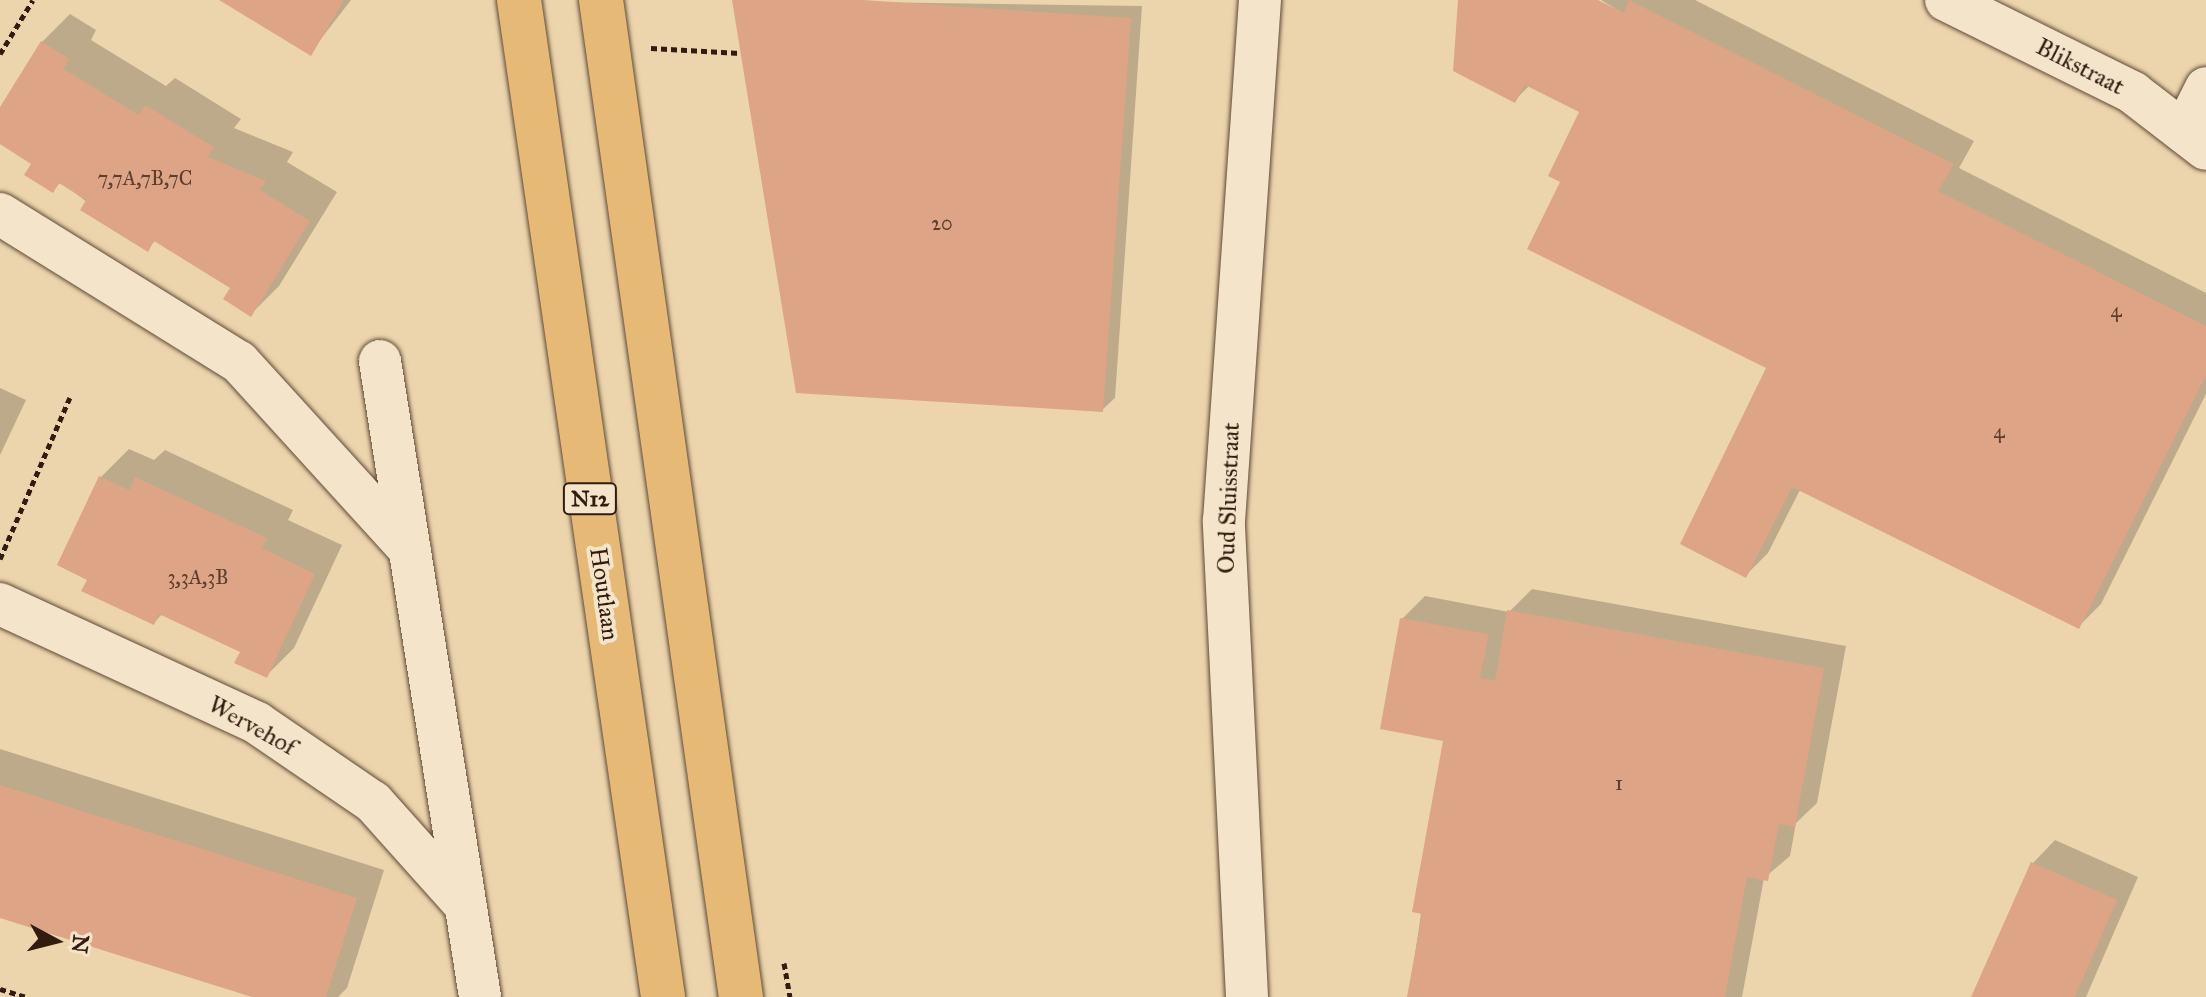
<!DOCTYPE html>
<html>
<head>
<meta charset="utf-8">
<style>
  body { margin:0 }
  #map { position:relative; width:2206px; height:997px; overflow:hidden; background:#ecd5ad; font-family:"IM FELL Great Primer",serif }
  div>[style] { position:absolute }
  .shadow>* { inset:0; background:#0003 }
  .building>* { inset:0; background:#dda486 }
  .path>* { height:5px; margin-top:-2.5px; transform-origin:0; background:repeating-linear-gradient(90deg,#321c0f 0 6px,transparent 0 10px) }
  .roads { filter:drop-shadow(0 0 2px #604a36) drop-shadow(0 0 2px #604a36) }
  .street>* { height:42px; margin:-21px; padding:0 21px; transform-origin:21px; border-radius:21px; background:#f3e4ca }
  .primary>* { height:44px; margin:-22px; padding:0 22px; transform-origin:22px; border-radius:22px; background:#e6ba76 }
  span { translate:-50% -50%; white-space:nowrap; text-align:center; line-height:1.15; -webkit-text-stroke:8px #f3e4ca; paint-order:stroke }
  .number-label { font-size:20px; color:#5d3e2d }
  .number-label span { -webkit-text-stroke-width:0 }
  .shield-label span { padding:2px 6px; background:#f3e4ca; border:2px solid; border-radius:6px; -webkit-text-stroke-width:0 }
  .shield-label { font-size:22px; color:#321c0f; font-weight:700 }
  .street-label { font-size:24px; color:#321c0f }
  .north { position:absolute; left:16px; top:901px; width:80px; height:80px; -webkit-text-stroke:6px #f3e4ca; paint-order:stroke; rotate:97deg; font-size:22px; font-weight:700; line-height:32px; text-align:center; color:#321c0f }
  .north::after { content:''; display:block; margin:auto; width:28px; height:36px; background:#321c0f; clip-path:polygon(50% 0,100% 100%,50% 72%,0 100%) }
</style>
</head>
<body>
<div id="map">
  <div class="shadow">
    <div style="clip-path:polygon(223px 0,351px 0,310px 53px)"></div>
    <div style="clip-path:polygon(734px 0,1142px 6px,1115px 398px,1102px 410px)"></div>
    <div style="clip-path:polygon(1460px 0,1591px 0,1632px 19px,1601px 0,1695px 0,1974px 141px,1959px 168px,2206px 293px,2206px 394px,2101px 604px,2078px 627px,1801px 488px,1768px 553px,1745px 576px,1769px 367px,1563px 181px,1582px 112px,1530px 85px,1515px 100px)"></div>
    <div style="clip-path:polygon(70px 14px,96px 30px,91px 40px,166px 86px,175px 78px,241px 119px,234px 128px,293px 152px,287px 162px,337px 192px,279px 286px,251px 314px,233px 287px,156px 240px,147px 249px,61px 182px,53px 190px,34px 163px,0 142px,0 111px,42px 42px)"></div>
    <div style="clip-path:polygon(0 388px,26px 400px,0 455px)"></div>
    <div style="clip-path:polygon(129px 449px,154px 460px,165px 450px,293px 510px,288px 520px,342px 545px,294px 648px,266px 676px,242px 651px,163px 613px,154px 623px,90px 579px,101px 477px)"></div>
    <div style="clip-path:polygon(1532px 589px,1846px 646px,1817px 803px,1796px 823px,1790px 856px,1764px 878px,1742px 997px,1409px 997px,1446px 740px,1402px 619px,1425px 596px,1509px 612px)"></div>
    <div style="clip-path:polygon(0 749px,384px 870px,347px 988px,338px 997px,259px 997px,0 916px)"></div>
    <div style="clip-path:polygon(2055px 840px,2138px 877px,2086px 997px,1973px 997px,2033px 863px)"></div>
  </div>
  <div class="building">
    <div style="clip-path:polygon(219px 0,344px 0,311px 56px)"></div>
    <div style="clip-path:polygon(732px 0,863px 0,1131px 18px,1103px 412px,796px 393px)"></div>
    <div style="clip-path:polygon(1458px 0,1598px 0,1624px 13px,1629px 0,1954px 164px,1938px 191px,2206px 326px,2206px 375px,2079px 629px,1792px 487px,1746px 578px,1680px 544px,1766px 368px,1527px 249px,1560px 182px,1548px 176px,1579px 112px,1525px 85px,1515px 103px,1453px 71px)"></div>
    <div style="clip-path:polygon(41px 41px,69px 59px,64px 69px,139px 115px,145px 105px,214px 147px,208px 157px,266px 181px,260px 190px,310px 221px,251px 317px,223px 299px,230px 288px,154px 241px,148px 252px,80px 210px,86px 200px,59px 183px,53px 193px,24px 175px,31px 164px,0 144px,0 107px)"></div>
    <div style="clip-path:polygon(99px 476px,129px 490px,135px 477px,267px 538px,262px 548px,315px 574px,267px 678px,234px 663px,240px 652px,159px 614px,154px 625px,81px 591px,87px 580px,57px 565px)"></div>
    <div style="clip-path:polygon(1507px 610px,1824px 668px,1795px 827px,1779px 824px,1768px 881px,1747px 877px,1725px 997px,1407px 997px,1422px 914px,1412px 912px,1443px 741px,1380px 729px,1400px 618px,1489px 634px,1480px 678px,1495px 680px)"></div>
    <div style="clip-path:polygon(0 785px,357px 898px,326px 997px,252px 997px,0 918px)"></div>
    <div style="clip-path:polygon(2031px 862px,2117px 900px,2075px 997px,1971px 997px)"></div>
  </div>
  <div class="path">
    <div style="left:651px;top:48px;width:89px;rotate:3.2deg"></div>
    <div style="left:0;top:54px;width:63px;rotate:-58.6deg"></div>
    <div style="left:0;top:559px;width:176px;rotate:-66.6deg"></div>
    <div style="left:784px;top:963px;width:35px;rotate:80deg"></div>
    <div style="left:0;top:989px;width:27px;rotate:17deg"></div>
  </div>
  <div class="roads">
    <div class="street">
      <div style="left:1946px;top:0;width:208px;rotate:26.3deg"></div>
      <div style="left:2132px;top:92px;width:93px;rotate:37.6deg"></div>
      <div style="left:2184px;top:132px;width:49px;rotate:-63.4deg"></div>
      <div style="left:0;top:214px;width:281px;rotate:31.8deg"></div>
      <div style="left:239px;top:362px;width:253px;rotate:47.7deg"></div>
      <div style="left:380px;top:361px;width:644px;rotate:81.06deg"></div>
      <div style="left:0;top:604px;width:283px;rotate:24.8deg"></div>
      <div style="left:257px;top:723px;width:140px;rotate:34.3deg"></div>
      <div style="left:373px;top:802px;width:138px;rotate:48.2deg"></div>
      <div style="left:1247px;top:997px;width:477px;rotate:-92.8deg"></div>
      <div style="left:1224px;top:521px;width:522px;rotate:-86.05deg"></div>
    </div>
    <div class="primary">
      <div style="left:519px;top:0;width:1007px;rotate:81.78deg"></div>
      <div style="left:601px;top:0;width:1007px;rotate:82.01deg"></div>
    </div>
  </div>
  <div class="number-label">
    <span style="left:145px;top:178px">7,7A,7B,7C</span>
    <span style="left:942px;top:223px">20</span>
    <span style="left:2116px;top:310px">4</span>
    <span style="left:1999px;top:431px">4</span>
    <span style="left:198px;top:577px">3,3A,3B</span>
    <span style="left:1619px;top:783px">1</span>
  </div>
  <div class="shield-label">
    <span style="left:590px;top:499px">N12</span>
  </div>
  <div class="street-label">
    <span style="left:2080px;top:67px;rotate:27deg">Blikstraat</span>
    <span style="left:1229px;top:498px;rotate:-88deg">Oud Sluisstraat</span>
    <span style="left:604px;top:594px;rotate:82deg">Houtlaan</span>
    <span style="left:252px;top:726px;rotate:29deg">Wervehof</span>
  </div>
  <div class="north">N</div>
</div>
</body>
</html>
